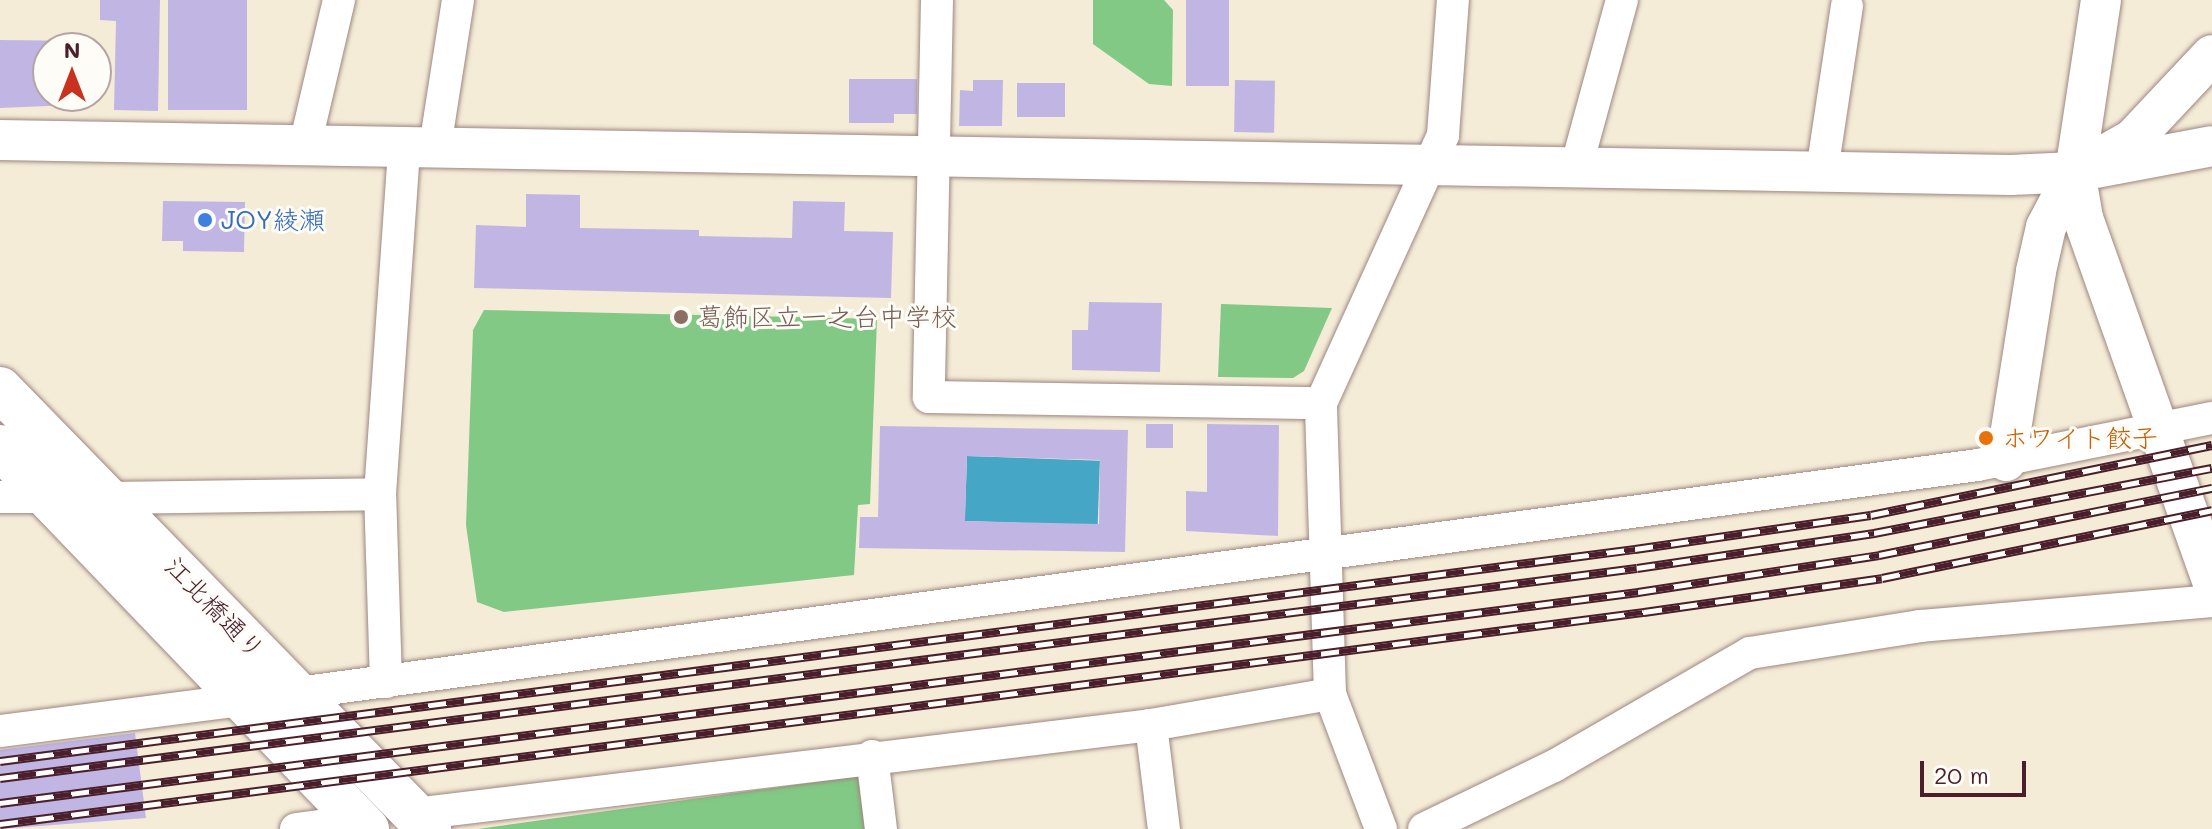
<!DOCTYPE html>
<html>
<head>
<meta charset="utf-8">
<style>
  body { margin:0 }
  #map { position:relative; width:2212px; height:829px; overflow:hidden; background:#f4ecd7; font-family:Mali,"Klee One",sans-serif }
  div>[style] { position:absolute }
  .green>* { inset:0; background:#81c985 }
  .water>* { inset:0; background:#45a7c5; transform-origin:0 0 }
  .building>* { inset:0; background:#c1b6e3; transform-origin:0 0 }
  .roads { filter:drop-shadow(0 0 2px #9f8681) drop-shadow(0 0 2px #9f8681) }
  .minor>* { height:32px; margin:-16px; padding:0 16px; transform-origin:16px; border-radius:16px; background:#fff }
  .tertiary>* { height:40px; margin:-20px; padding:0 20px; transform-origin:20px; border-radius:20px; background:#fff }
  .secondary>* { height:44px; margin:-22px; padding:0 22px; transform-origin:22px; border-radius:22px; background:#fff }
  .rail>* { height:9px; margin-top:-4.5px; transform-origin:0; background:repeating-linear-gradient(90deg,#fdfcf7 0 18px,#4a1f2b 0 36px); box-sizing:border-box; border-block:2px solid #4a1f2b }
  .dots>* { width:22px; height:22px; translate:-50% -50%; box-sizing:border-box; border:4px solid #fdfcf7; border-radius:50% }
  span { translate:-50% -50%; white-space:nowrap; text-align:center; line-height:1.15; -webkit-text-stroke:6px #fdfcf7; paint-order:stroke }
  .shop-label { font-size:26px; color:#366cbe }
  .left { translate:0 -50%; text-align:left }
  .education-label { font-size:26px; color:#785e54 }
  .food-label { font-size:26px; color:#c56008 }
  .street-label { font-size:26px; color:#4a1f2b }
  .north { position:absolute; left:32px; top:32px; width:80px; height:80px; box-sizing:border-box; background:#fdfcf7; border:2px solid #b5a4a5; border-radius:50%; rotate:0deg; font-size:22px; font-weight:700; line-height:32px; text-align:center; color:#4a1f2b }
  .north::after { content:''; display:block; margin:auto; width:28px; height:36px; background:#c8321e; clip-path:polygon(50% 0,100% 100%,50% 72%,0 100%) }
  .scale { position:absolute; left:1920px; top:761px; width:106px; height:36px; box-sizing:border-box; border:4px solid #4a1f2b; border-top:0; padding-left:10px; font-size:24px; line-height:28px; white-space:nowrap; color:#4a1f2b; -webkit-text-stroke:6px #fdfcf7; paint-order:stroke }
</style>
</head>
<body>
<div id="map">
  <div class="green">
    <div style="clip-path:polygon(1093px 0,1164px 0,1173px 10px,1172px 86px,1149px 84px,1093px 44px)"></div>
    <div style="clip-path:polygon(1221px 304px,1332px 308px,1304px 371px,1293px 378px,1218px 377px)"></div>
    <div style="clip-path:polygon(484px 310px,877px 319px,870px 504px,858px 505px,854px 575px,504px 612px,477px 602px,466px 525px,473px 330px)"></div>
    <div style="clip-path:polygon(858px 776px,865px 829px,478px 829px)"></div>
  </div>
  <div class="water">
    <div style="left:967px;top:456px;width:133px;height:65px;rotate:2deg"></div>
  </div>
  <div class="building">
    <div style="clip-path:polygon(100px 0,160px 0,158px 111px,114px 110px,116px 21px,100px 20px)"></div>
    <div style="left:168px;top:0;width:79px;height:110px"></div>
    <div style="left:1186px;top:0;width:43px;height:86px"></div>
    <div style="clip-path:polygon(0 40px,89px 41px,94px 48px,48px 48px,48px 96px,95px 96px,95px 104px,0 108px)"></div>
    <div style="clip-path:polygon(849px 79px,917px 79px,917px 114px,894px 114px,894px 123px,849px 123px)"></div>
    <div style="clip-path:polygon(973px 80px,1003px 80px,1002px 126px,959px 126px,960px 90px,973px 91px)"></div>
    <div style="left:1235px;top:80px;width:40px;height:52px;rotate:1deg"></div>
    <div style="left:1017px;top:83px;width:48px;height:34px"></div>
    <div style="clip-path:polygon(526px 194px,580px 195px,580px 228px,699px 230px,699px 236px,792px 238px,793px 201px,845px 202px,844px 231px,893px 232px,891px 298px,474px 288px,476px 225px,526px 227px)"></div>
    <div style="clip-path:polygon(163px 201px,245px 202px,244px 252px,183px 251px,183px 241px,162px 241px)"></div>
    <div style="clip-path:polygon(1089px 302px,1162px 303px,1160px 372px,1072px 370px,1072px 330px,1088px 330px)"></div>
    <div style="left:1146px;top:424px;width:27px;height:24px"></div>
    <div style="clip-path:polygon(1207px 424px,1279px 425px,1278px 536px,1186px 531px,1186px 491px,1207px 492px)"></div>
    <div style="clip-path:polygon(evenodd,880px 426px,1128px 430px,1125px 552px,859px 548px,860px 517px,878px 517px,880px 426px,967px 456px,1100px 460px,1099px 524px,965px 521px,967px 456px)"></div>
    <div style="clip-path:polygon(135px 733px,146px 818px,0 829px,0 750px)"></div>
  </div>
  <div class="roads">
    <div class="minor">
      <div style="left:937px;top:0;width:397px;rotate:91.2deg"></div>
      <div style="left:929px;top:397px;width:392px;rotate:0.9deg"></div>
      <div style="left:305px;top:145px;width:149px;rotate:-76.8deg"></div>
      <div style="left:435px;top:147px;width:149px;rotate:-81.1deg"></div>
      <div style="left:1576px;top:168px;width:174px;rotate:-74.7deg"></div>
      <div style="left:1822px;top:171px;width:167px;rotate:-81.4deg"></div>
      <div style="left:0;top:497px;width:51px"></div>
      <div style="left:109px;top:498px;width:271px;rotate:-0.8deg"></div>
      <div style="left:386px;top:682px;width:188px;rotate:-91.8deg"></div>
      <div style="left:380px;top:494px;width:348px;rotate:-86deg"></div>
      <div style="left:298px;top:693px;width:1695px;rotate:-7.73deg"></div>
      <div style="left:1978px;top:465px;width:239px;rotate:-11.4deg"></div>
      <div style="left:1151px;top:725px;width:105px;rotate:82.9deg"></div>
      <div style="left:0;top:731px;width:244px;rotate:-7.3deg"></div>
      <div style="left:872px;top:756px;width:74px;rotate:83deg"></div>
      <div style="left:415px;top:814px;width:741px;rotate:-6.89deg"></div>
      <div style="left:1151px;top:725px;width:182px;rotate:-9.8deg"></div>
      <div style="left:296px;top:829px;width:63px;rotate:-7.4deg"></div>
      <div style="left:1381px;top:829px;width:144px;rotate:-110.7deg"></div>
      <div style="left:1330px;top:694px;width:291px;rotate:-91.8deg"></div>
      <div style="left:1321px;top:403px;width:294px;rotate:-65.5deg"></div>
      <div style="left:1443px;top:135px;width:135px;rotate:-85.8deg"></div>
      <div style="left:1424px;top:829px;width:144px;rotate:-25.9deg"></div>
      <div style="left:1554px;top:766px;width:226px;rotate:-30deg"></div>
      <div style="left:1750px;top:653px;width:172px;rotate:-9deg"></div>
      <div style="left:1920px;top:626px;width:293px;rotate:-4.9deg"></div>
    </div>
    <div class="tertiary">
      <div style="left:2101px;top:0;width:174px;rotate:98.6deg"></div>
      <div style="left:2075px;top:172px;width:47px;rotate:80.1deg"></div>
      <div style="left:2083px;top:218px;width:385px;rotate:70.4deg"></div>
      <div style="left:0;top:140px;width:2011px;rotate:1deg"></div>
      <div style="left:2011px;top:175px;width:64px;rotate:-2.7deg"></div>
      <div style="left:2075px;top:172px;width:67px;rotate:-29.6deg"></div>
      <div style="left:2133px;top:139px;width:115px;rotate:-46.8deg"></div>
      <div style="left:2006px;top:461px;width:192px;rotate:-81deg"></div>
      <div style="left:2036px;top:271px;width:45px;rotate:-77.2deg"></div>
      <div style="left:2046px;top:227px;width:62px;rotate:-62.2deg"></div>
      <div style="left:2075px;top:172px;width:139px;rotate:-10.7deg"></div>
    </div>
    <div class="secondary">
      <div style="left:0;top:389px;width:615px;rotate:45.73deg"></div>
      <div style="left:0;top:447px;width:530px;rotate:46.15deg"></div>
    </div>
  </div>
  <div class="rail">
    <div style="left:0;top:761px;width:1649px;rotate:-7.39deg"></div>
    <div style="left:1635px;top:549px;width:238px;rotate:-8.2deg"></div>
    <div style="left:1871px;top:515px;width:348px;rotate:-11.6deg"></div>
    <div style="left:0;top:778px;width:1650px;rotate:-7.31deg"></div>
    <div style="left:1637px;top:568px;width:240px;rotate:-8.4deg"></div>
    <div style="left:1874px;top:533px;width:344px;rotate:-10.9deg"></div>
    <div style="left:0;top:803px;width:1652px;rotate:-7.34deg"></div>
    <div style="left:1638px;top:592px;width:244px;rotate:-8.7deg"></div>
    <div style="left:1879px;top:555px;width:340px;rotate:-11.4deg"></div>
    <div style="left:0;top:824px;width:1658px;rotate:-7.35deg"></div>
    <div style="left:1644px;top:612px;width:240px;rotate:-8.1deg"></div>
    <div style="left:1882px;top:578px;width:337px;rotate:-11.6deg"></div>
  </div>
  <div class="dots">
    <div style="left:205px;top:220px;background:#3f7fe0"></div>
    <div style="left:681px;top:317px;background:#8d6e63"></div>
    <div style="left:1986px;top:438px;background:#e8710a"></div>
  </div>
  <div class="shop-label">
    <span class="left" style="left:221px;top:220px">JOY綾瀬</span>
  </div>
  <div class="education-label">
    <span class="left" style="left:697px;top:317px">葛飾区立一之台中学校</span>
  </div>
  <div class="food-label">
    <span class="left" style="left:2002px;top:438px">ホワイト餃子</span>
  </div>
  <div class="street-label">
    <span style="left:215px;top:608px;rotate:46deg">江北橋通り</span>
  </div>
  <div class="north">N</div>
  <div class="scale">20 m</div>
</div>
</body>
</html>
